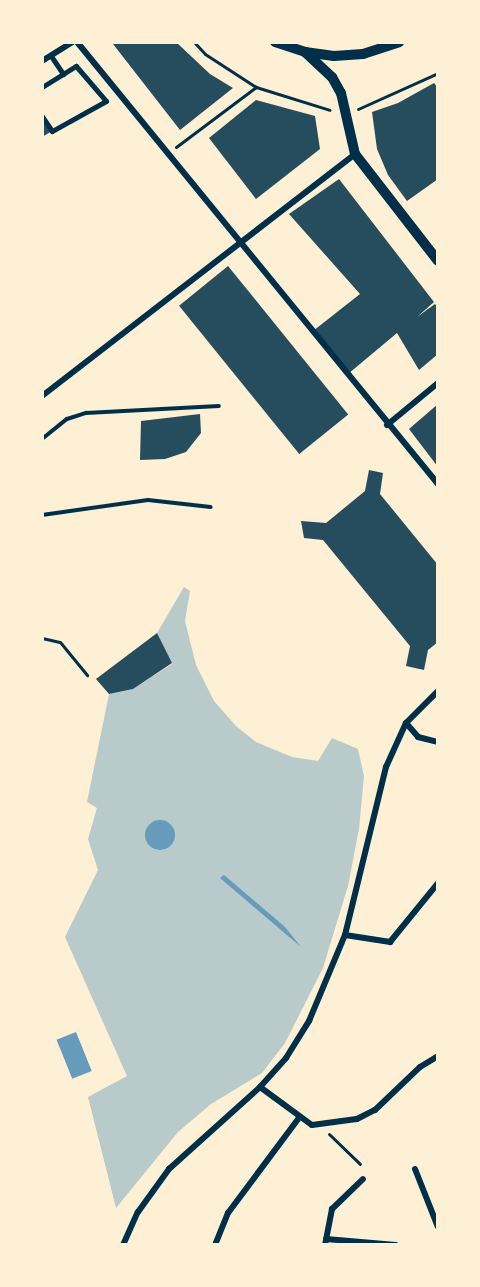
<!DOCTYPE html>
<html>
<head>
<meta charset="utf-8">
<style>
  body { margin:0 }
  #map { position:relative; width:480px; height:1287px; overflow:hidden; background:#fdf0d5; font-family:"Zilla Slab",serif }
  div>[style] { position:absolute }
  .green>* { inset:0; background:#b9caca }
  .water>* { inset:0; background:#669bbc; transform-origin:0 0 }
  .round { border-radius:50% }
  .building>* { inset:0; background:#264d5e; transform-origin:0 0 }
  .path>* { height:3px; margin:-1.5px; padding:0 1.5px; transform-origin:1.5px; border-radius:1.5px; background:#003049 }
  .service>* { height:4px; margin:-2px; padding:0 2px; transform-origin:2px; border-radius:2px; background:#003049 }
  .pedestrian>* { height:5px; margin:-2.5px; padding:0 2.5px; transform-origin:2.5px; border-radius:2.5px; background:#003049 }
  .minor>* { height:6px; margin:-3px; padding:0 3px; transform-origin:3px; border-radius:3px; background:#003049 }
  .secondary>* { height:10px; margin:-5px; padding:0 5px; transform-origin:5px; border-radius:5px; background:#003049 }
  span { translate:-50% -50%; white-space:nowrap; text-align:center; line-height:1.15; -webkit-text-stroke:4.5px #fdf0d5; paint-order:stroke }
  .frame { position:absolute; inset:0; border:44px solid #fdf0d5; pointer-events:none }
</style>
</head>
<body>
<div id="map">
  <div class="green">
    <div style="clip-path:polygon(184px 587px,190px 591px,185px 621px,196px 665px,214px 701px,236px 726px,256px 742px,292px 757px,318px 761px,332px 738px,358px 749px,364px 776px,359px 829px,348px 886px,323px 968px,285px 1043px,262px 1073px,211px 1104px,178px 1132px,116px 1208px,88px 1097px,127px 1076px,65px 937px,98px 870px,88px 839px,97px 808px,87px 802px,109px 694px,133px 689px,172px 664px,157px 633px)"></div>
  </div>
  <div class="water">
    <div class="round" style="left:145px;top:820px;width:30px;height:30px"></div>
    <div style="clip-path:polygon(224px 875px,285px 927px,301px 947px,220px 878px)"></div>
    <div style="left:76px;top:1032px;width:42px;height:21px;rotate:68deg"></div>
  </div>
  <div class="building">
    <div style="clip-path:polygon(116px 42px,176px 42px,210px 74px,233px 88px,180px 130px,113px 44px)"></div>
    <div style="clip-path:polygon(434px 83px,438px 88px,438px 179px,407px 201px,388px 175px,377px 149px,372px 112px,398px 103px)"></div>
    <div style="clip-path:polygon(256px 100px,315px 116px,320px 149px,256px 199px,209px 138px)"></div>
    <div style="clip-path:polygon(42px 118px,52px 131px,42px 137px)"></div>
    <div style="clip-path:polygon(339px 179px,434px 302px,417px 317px,435px 304px,438px 307px,438px 354px,419px 370px,397px 333px,348px 374px,313px 331px,360px 294px,289px 214px)"></div>
    <div style="left:228px;top:266px;width:191px;height:63px;rotate:51deg"></div>
    <div style="clip-path:polygon(438px 404px,438px 467px,409px 429px)"></div>
    <div style="clip-path:polygon(200px 414px,201px 433px,186px 452px,165px 459px,140px 460px,141px 421px)"></div>
    <div style="clip-path:polygon(369px 470px,383px 473px,380px 494px,438px 565px,438px 642px,428px 650px,424px 670px,406px 666px,410px 646px,323px 540px,304px 538px,301px 521px,326px 523px,365px 491px)"></div>
    <div style="clip-path:polygon(157px 633px,172px 663px,133px 689px,109px 694px,96px 679px)"></div>
  </div>
  <div class="path">
    <div style="left:194px;top:42px;width:16px;rotate:47deg"></div>
    <div style="left:205px;top:54px;width:61px;rotate:32.9deg"></div>
    <div style="left:256px;top:87px;width:77px;rotate:17.3deg"></div>
    <div style="left:358px;top:109px;width:88px;rotate:-24.2deg"></div>
    <div style="left:176px;top:147px;width:100px;rotate:-36.9deg"></div>
    <div style="left:42px;top:638px;width:18px;rotate:13deg"></div>
    <div style="left:60px;top:642px;width:43px;rotate:50.7deg"></div>
    <div style="left:329px;top:1134px;width:43px;rotate:44.1deg"></div>
  </div>
  <div class="service">
    <div style="left:42px;top:439px;width:32px;rotate:-39deg"></div>
    <div style="left:67px;top:419px;width:20px;rotate:-18deg"></div>
    <div style="left:86px;top:413px;width:133px;rotate:-3deg"></div>
    <div style="left:42px;top:515px;width:107px;rotate:-8.1deg"></div>
    <div style="left:148px;top:500px;width:63px;rotate:6.3deg"></div>
  </div>
  <div class="pedestrian">
    <div style="left:51px;top:56px;width:22px;rotate:56deg"></div>
    <div style="left:42px;top:87px;width:40px;rotate:-32deg"></div>
    <div style="left:76px;top:66px;width:46px;rotate:49.4deg"></div>
    <div style="left:106px;top:101px;width:62px;rotate:150.9deg"></div>
    <div style="left:52px;top:131px;width:18px;rotate:-124deg"></div>
  </div>
  <div class="minor">
    <div style="left:77px;top:42px;width:571px;rotate:50.76deg"></div>
    <div style="left:42px;top:61px;width:36px;rotate:-32deg"></div>
    <div style="left:42px;top:396px;width:396px;rotate:-37.7deg"></div>
    <div style="left:387px;top:425px;width:66px;rotate:-39.5deg"></div>
    <div style="left:406px;top:723px;width:18px;rotate:49deg"></div>
    <div style="left:418px;top:737px;width:21px;rotate:14deg"></div>
    <div style="left:345px;top:935px;width:46px;rotate:8.8deg"></div>
    <div style="left:390px;top:942px;width:76px;rotate:-50.9deg"></div>
    <div style="left:260px;top:1087px;width:64px;rotate:36.2deg"></div>
    <div style="left:312px;top:1125px;width:45px;rotate:-7.6deg"></div>
    <div style="left:357px;top:1119px;width:20px;rotate:-27deg"></div>
    <div style="left:375px;top:1110px;width:62px;rotate:-43.7deg"></div>
    <div style="left:420px;top:1067px;width:21px;rotate:-31deg"></div>
    <div style="left:415px;top:1169px;width:62px;rotate:68.4deg"></div>
    <div style="left:326px;top:1239px;width:70px;rotate:4.9deg"></div>
    <div style="left:123px;top:1245px;width:36px;rotate:-66deg"></div>
    <div style="left:138px;top:1212px;width:53px;rotate:-54.2deg"></div>
    <div style="left:169px;top:1169px;width:122px;rotate:-42deg"></div>
    <div style="left:260px;top:1087px;width:39px;rotate:-48deg"></div>
    <div style="left:286px;top:1058px;width:44px;rotate:-58.1deg"></div>
    <div style="left:309px;top:1021px;width:93px;rotate:-67.3deg"></div>
    <div style="left:345px;top:935px;width:173px;rotate:-76.3deg"></div>
    <div style="left:386px;top:767px;width:48px;rotate:-65.6deg"></div>
    <div style="left:406px;top:723px;width:45px;rotate:-45deg"></div>
    <div style="left:215px;top:1245px;width:35px;rotate:-68deg"></div>
    <div style="left:228px;top:1213px;width:117px;rotate:-53.3deg"></div>
    <div style="left:325px;top:1245px;width:37px;rotate:-79deg"></div>
    <div style="left:332px;top:1209px;width:43px;rotate:-44.1deg"></div>
  </div>
  <div class="secondary">
    <div style="left:275px;top:42px;width:32px;rotate:18deg"></div>
    <div style="left:305px;top:52px;width:29px;rotate:8deg"></div>
    <div style="left:334px;top:56px;width:29px;rotate:-4deg"></div>
    <div style="left:363px;top:54px;width:38px;rotate:-18deg"></div>
    <div style="left:305px;top:52px;width:37px;rotate:43deg"></div>
    <div style="left:332px;top:77px;width:18px;rotate:61deg"></div>
    <div style="left:341px;top:93px;width:63px;rotate:77.1deg"></div>
    <div style="left:355px;top:154px;width:135px;rotate:52.2deg"></div>
  </div>
  <div class="frame"></div>
</div>
</body>
</html>
